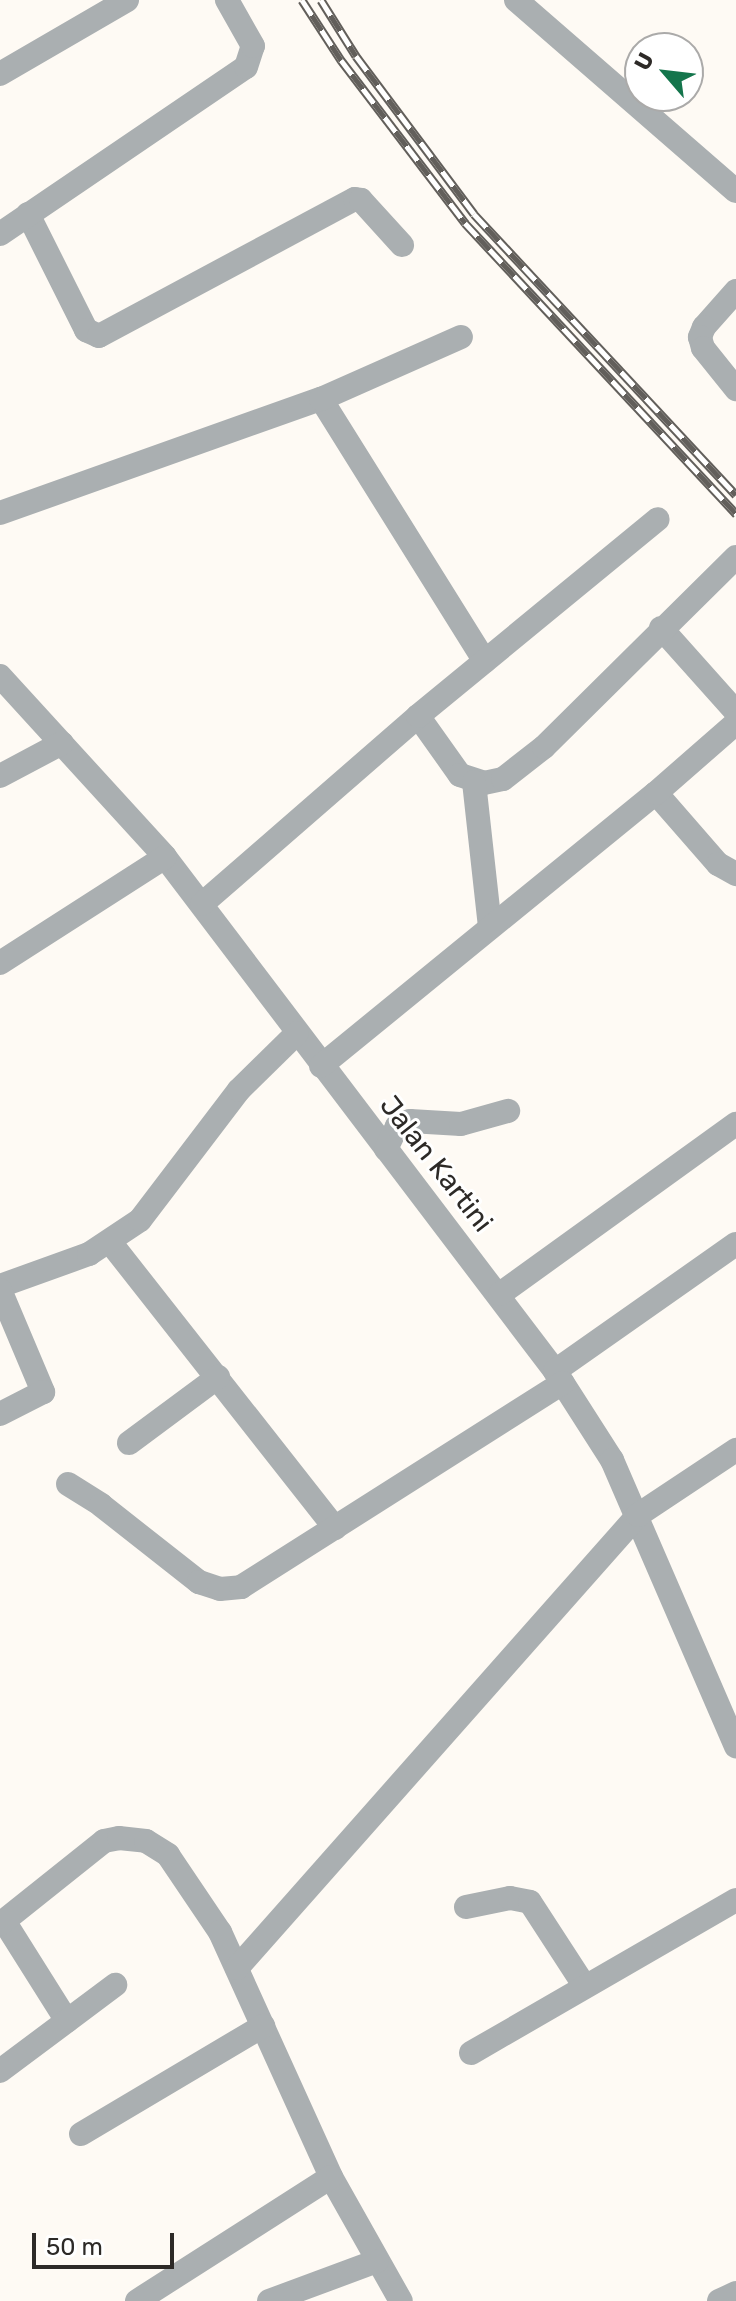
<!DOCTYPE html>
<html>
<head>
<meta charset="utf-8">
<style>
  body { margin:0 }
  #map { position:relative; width:736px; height:2301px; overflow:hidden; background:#fefaf4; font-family:Rubik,sans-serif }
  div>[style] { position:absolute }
  .minor>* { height:24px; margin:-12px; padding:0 12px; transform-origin:12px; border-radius:12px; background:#aaafb1 }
  .rail>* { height:9px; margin-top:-4.5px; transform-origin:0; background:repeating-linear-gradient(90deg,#fff 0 18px,#625f5b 0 36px); box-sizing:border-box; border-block:2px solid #625f5b }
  span { translate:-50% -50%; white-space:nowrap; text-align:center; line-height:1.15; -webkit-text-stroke:6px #fff; paint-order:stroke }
  .street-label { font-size:28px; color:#2d2a27 }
  .north { position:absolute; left:624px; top:32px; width:80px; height:80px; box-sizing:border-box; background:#fff; border:2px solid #abaaa9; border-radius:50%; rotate:298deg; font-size:22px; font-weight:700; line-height:32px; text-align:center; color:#2d2a27 }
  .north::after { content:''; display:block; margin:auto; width:28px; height:36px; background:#14754c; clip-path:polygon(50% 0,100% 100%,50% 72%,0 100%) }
  .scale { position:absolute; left:32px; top:2233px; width:142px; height:36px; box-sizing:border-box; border:4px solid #2d2a27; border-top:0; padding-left:10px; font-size:24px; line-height:28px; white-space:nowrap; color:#2d2a27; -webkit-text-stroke:6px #fff; paint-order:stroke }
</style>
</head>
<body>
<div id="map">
  <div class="minor">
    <div style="left:516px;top:0;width:291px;rotate:41deg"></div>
    <div style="left:0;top:74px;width:147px;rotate:-30.2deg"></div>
    <div style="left:28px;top:214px;width:130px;rotate:63.4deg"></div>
    <div style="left:86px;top:330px;width:14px;rotate:25deg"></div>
    <div style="left:99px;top:336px;width:290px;rotate:-28.2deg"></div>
    <div style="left:355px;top:199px;width:6px;rotate:9deg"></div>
    <div style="left:361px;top:200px;width:61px;rotate:47.7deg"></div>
    <div style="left:0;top:234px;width:297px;rotate:-34.2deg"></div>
    <div style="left:246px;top:67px;width:22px;rotate:-72deg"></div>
    <div style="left:253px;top:46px;width:53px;rotate:-119.5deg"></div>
    <div style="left:736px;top:291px;width:48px;rotate:131.6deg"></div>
    <div style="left:704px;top:327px;width:11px;rotate:112deg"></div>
    <div style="left:700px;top:337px;width:11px;rotate:75deg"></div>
    <div style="left:703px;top:348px;width:53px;rotate:51.2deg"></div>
    <div style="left:321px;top:399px;width:309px;rotate:58deg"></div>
    <div style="left:0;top:513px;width:341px;rotate:-19.6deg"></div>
    <div style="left:321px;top:399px;width:153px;rotate:-23.9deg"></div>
    <div style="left:661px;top:628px;width:113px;rotate:48.2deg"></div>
    <div style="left:0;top:676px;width:245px;rotate:47.6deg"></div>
    <div style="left:165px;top:857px;width:645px;rotate:52.81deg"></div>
    <div style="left:555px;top:1371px;width:106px;rotate:57.4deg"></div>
    <div style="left:612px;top:1460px;width:312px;rotate:66.6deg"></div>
    <div style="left:418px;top:716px;width:72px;rotate:54.6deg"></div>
    <div style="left:460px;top:775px;width:25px;rotate:18deg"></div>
    <div style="left:484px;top:783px;width:19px;rotate:-12deg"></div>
    <div style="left:503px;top:779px;width:52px;rotate:-38deg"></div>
    <div style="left:544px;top:747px;width:270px;rotate:-44.7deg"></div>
    <div style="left:0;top:776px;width:70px;rotate:-28deg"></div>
    <div style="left:474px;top:782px;width:146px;rotate:83.7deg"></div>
    <div style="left:656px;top:793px;width:94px;rotate:48.9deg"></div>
    <div style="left:718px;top:864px;width:21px;rotate:29deg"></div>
    <div style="left:202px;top:904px;width:286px;rotate:-41deg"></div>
    <div style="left:418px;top:716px;width:310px;rotate:-39.4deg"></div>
    <div style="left:0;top:963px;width:196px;rotate:-32.7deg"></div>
    <div style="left:321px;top:1066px;width:432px;rotate:-39.2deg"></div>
    <div style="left:656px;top:793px;width:106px;rotate:-41.2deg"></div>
    <div style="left:386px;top:1149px;width:25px;rotate:-64deg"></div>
    <div style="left:397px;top:1126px;width:14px;rotate:-21deg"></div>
    <div style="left:410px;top:1121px;width:51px;rotate:3.4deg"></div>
    <div style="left:461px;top:1124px;width:49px;rotate:-15.5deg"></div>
    <div style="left:110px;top:1242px;width:364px;rotate:51.8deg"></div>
    <div style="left:0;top:1286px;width:95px;rotate:-19.8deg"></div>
    <div style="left:89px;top:1254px;width:61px;rotate:-33.7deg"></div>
    <div style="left:140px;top:1220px;width:163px;rotate:-52.7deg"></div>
    <div style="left:239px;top:1090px;width:81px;rotate:-44.5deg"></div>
    <div style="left:0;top:1290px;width:111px;rotate:67.1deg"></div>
    <div style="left:43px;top:1392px;width:48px;rotate:152.9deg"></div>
    <div style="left:500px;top:1294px;width:291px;rotate:-35.8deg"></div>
    <div style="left:555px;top:1371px;width:221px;rotate:-35.1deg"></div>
    <div style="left:129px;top:1443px;width:111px;rotate:-36.6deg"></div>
    <div style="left:68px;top:1484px;width:39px;rotate:32deg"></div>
    <div style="left:101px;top:1505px;width:125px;rotate:38.2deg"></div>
    <div style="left:199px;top:1582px;width:22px;rotate:18deg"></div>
    <div style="left:220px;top:1589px;width:21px;rotate:-5deg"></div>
    <div style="left:241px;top:1587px;width:381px;rotate:-32.4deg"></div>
    <div style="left:466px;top:1907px;width:45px;rotate:-11.6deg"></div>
    <div style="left:510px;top:1898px;width:20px;rotate:11deg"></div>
    <div style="left:530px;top:1902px;width:99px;rotate:57deg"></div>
    <div style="left:4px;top:1921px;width:118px;rotate:57.8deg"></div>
    <div style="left:0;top:1924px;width:133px;rotate:-38.6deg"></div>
    <div style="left:104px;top:1841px;width:15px;rotate:-11deg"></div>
    <div style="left:119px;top:1838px;width:27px;rotate:6deg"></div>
    <div style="left:146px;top:1841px;width:26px;rotate:32deg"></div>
    <div style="left:168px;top:1855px;width:93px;rotate:56deg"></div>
    <div style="left:220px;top:1932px;width:269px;rotate:65.6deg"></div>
    <div style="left:331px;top:2177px;width:142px;rotate:60.6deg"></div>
    <div style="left:237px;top:1968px;width:605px;rotate:-48.48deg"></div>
    <div style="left:638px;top:1515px;width:118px;rotate:-33.6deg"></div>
    <div style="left:471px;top:2053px;width:306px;rotate:-30deg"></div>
    <div style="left:0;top:2071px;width:144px;rotate:-36.8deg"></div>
    <div style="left:81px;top:2134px;width:212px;rotate:-30.7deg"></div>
    <div style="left:137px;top:2301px;width:230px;rotate:-32.6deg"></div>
    <div style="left:269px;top:2301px;width:115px;rotate:-20.3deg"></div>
    <div style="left:719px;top:2301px;width:19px;rotate:-25deg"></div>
  </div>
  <div class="rail">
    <div style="left:302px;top:0;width:72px;rotate:57deg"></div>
    <div style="left:341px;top:60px;width:205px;rotate:52.7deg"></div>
    <div style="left:465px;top:223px;width:398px;rotate:47deg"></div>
    <div style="left:321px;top:0;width:66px;rotate:58deg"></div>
    <div style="left:356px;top:56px;width:197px;rotate:53.2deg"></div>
    <div style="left:474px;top:214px;width:384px;rotate:47deg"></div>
  </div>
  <div class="street-label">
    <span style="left:436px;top:1164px;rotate:52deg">Jalan Kartini</span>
  </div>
  <div class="north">U</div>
  <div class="scale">50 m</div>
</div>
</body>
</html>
